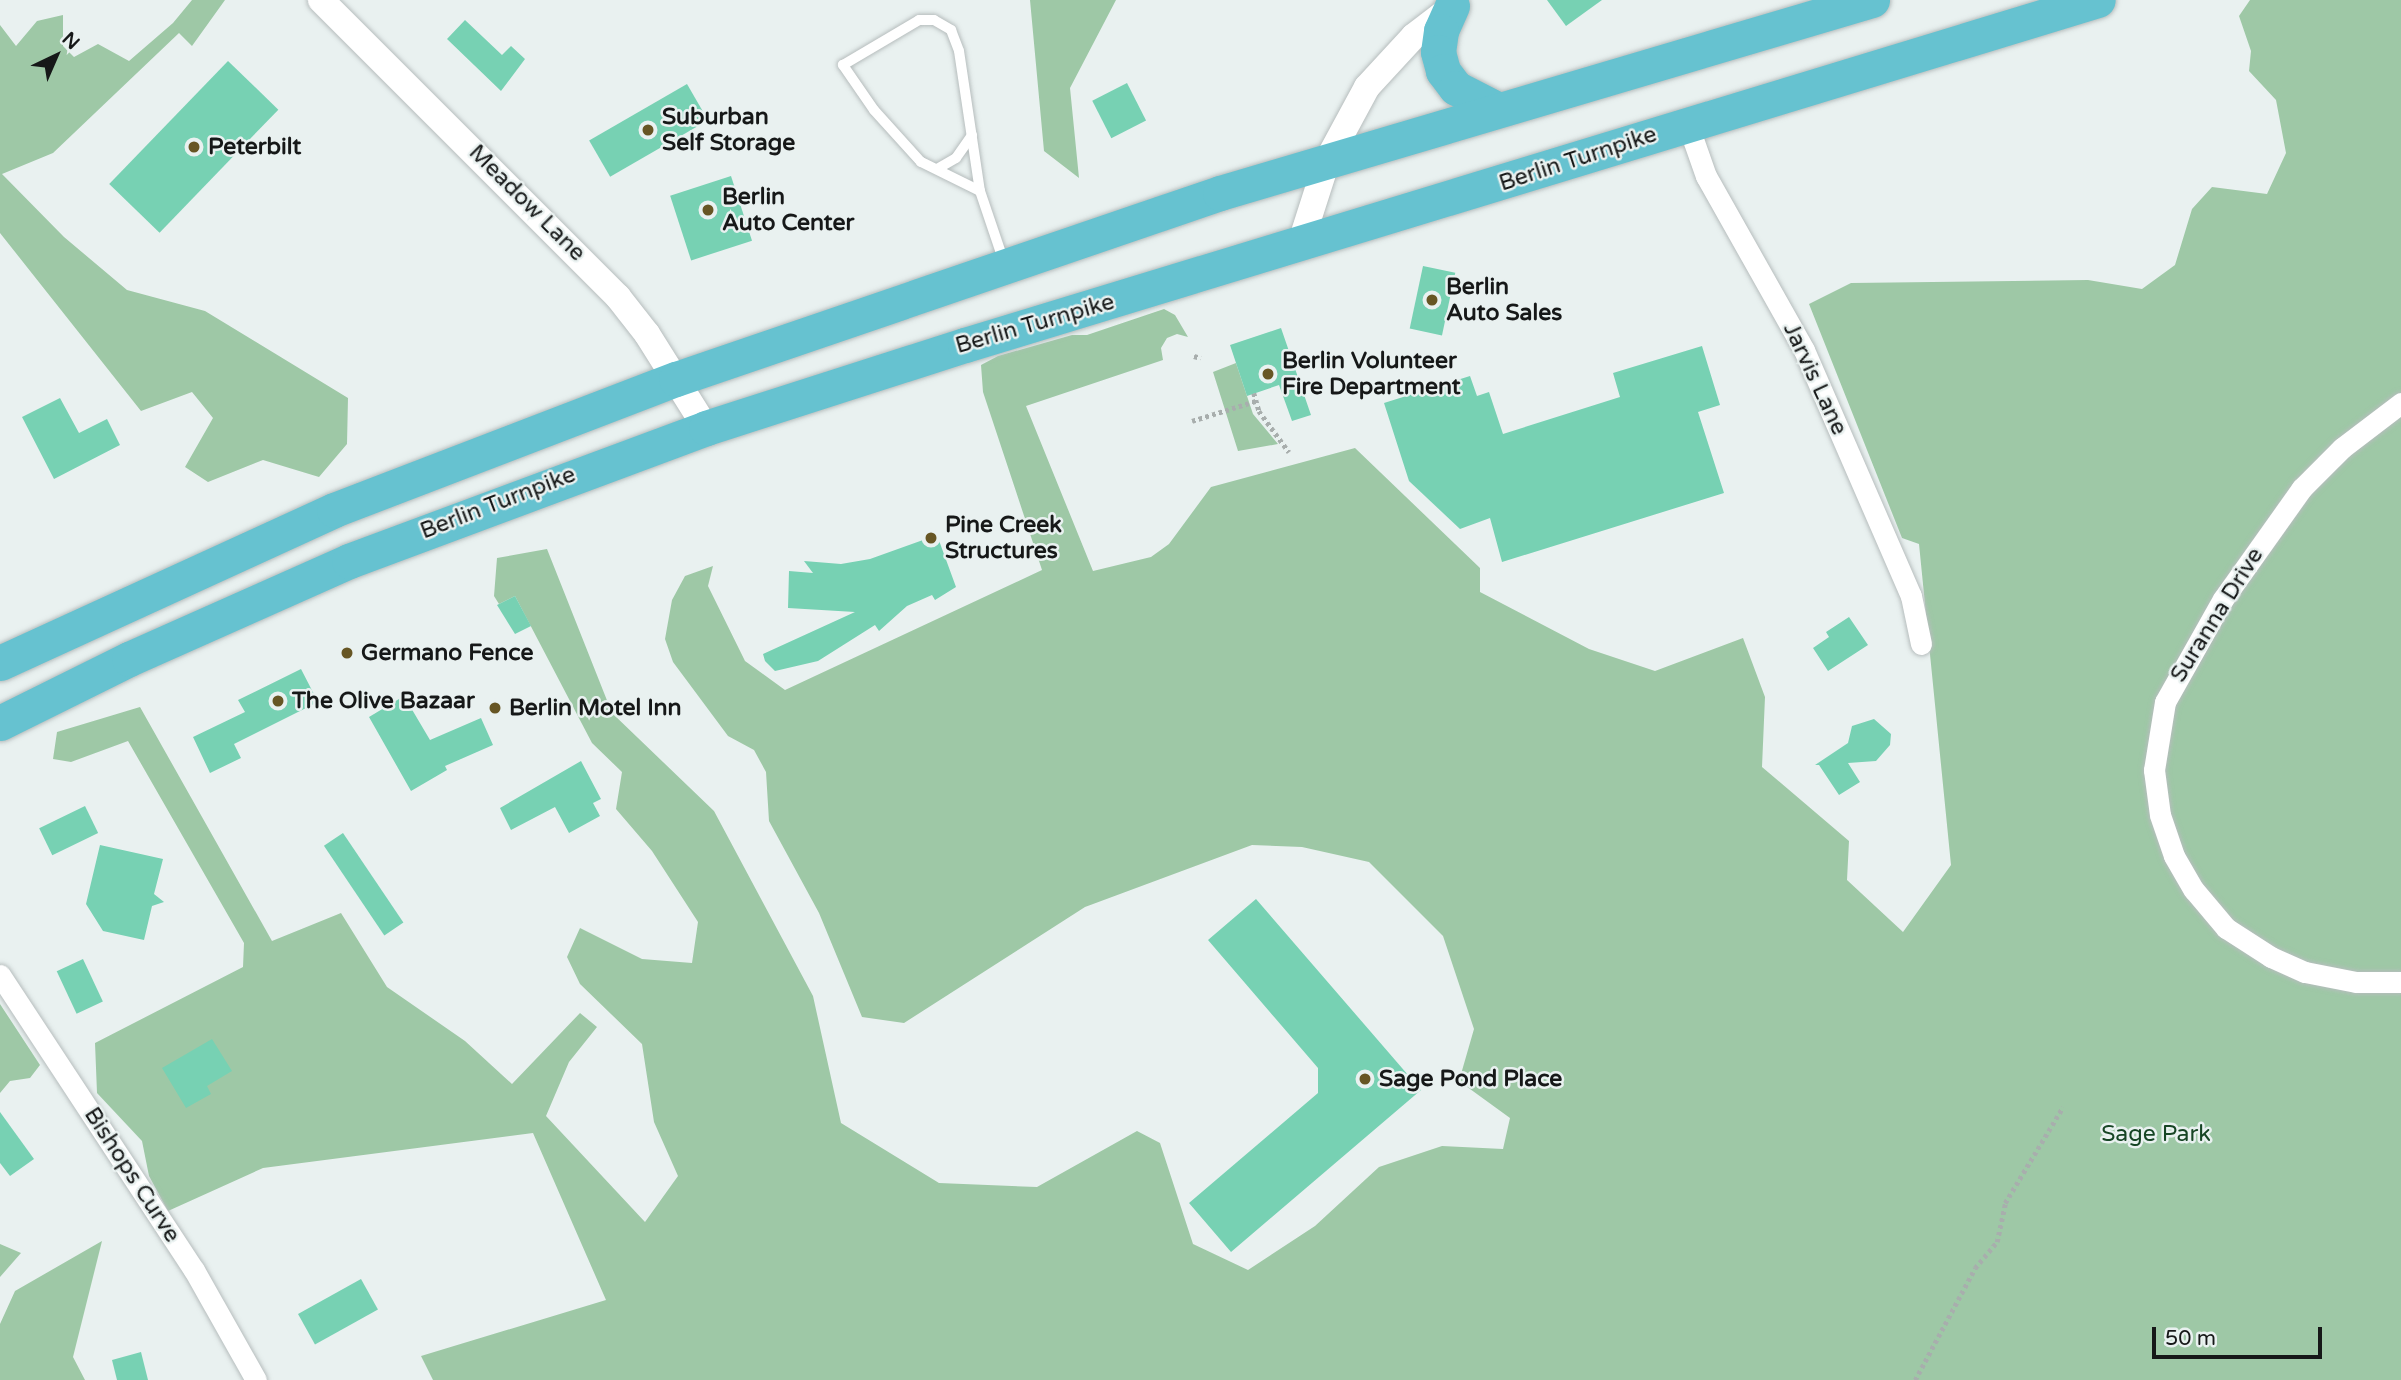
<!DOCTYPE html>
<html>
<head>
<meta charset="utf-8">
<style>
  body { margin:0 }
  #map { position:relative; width:2401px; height:1380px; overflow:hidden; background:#e9f1f0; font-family:"Varela Round",sans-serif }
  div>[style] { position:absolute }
  .green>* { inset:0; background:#9ec8a6 }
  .building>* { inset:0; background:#77d1b3; transform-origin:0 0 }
  .path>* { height:4.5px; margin-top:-2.25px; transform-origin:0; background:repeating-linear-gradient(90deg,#a8aead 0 3.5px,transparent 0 7px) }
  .roads { filter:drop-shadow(0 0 2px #b6bdbd) drop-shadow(0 0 2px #b6bdbd) }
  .service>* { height:10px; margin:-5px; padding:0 5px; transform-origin:5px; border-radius:5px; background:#fff }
  .minor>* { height:21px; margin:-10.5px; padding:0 10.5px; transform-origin:10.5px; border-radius:10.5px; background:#fff }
  .tertiary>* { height:26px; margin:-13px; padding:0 13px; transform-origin:13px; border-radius:13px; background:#fff }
  .trunk>* { height:35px; margin:-17.5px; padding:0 17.5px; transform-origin:17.5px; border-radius:17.5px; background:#66c2d0 }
  .dots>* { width:19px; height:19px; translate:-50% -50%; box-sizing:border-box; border:4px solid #e9f1f0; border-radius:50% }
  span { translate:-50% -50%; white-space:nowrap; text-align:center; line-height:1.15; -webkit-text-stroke:5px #e9f1f0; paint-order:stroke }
  .poi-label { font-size:23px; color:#161818; font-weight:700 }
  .left { translate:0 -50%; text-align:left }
  .street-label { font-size:23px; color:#161818 }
  .park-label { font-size:23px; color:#164524 }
  .north { position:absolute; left:21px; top:21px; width:70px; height:70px; -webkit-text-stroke:5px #e9f1f0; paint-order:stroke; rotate:44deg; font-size:19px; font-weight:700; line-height:28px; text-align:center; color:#161818 }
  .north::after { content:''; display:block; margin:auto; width:24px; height:32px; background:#161818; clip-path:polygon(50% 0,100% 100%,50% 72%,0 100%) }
  .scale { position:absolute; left:2152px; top:1327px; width:170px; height:32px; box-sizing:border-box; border:4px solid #161818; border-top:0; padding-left:9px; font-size:21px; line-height:24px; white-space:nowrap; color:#161818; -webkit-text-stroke:5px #e9f1f0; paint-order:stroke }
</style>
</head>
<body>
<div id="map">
  <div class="green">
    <div style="clip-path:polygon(192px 0,225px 0,192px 46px,179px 33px,53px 153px,2px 174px,64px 237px,127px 290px,205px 311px,348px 398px,347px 444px,319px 477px,263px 460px,208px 482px,185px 467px,213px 418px,192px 392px,141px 411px,0 233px,0 25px,16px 46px,37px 21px,63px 15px,63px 46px,74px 57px,98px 44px,129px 61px,173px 23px)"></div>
    <div style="clip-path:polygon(1030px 0,1116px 0,1070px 88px,1079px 178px,1044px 151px)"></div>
    <div style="clip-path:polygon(2250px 0,2401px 0,2401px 1380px,433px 1380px,421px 1356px,606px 1300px,533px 1133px,263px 1168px,168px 1211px,149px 1176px,142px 1141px,97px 1093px,95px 1043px,243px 967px,244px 943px,128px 741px,71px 762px,53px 759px,57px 732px,140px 707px,272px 941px,341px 913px,387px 987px,465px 1041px,512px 1084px,580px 1013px,597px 1027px,569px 1062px,546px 1116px,645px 1222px,678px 1176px,654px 1122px,642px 1044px,580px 984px,567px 957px,580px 928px,642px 959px,692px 963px,698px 922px,652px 851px,616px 809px,622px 772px,592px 743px,515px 596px,499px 604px,494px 596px,497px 558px,547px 549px,612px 713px,714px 811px,813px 996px,841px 1123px,939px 1183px,1037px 1187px,1137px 1131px,1160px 1143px,1193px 1244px,1248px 1270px,1315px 1226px,1379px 1167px,1442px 1146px,1503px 1149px,1510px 1118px,1459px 1081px,1474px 1029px,1443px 936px,1369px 862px,1302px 847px,1252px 845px,1085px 907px,904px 1023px,862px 1017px,819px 913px,769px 821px,766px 772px,754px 750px,728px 736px,673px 662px,665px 639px,672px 600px,685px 576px,713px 566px,708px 586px,745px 661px,785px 690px,1042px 570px,983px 392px,981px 365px,998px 356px,1072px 335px,1087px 335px,1164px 309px,1175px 315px,1188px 337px,1177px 334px,1167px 338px,1161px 348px,1163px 360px,1026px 406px,1093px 571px,1151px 557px,1169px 544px,1211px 487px,1355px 448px,1480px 568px,1480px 592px,1589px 649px,1655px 671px,1743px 638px,1765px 697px,1762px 767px,1849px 841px,1847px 880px,1903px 932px,1951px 865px,1919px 544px,1902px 538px,1809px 304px,1851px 283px,2088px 280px,2142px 289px,2175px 265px,2192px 209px,2212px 187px,2267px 194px,2286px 153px,2276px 100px,2249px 71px,2251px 51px,2239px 16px)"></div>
    <div style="clip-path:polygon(1236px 363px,1253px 414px,1278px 444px,1238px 451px,1213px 372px)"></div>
    <div style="clip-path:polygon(0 1004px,40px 1065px,30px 1078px,10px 1081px,0 1093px)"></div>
    <div style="clip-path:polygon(102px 1241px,73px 1357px,85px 1380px,0 1380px,0 1324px,15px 1291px)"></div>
    <div style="clip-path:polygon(0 1244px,21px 1253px,0 1277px)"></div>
  </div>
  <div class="building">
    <div style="clip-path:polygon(1547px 0,1602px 0,1566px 26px)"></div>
    <div style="clip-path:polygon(465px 20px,502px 55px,511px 46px,525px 59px,501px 91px,447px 39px)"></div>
    <div style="left:228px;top:61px;width:70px;height:171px;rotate:44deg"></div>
    <div style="left:1127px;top:83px;width:42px;height:39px;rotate:63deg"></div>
    <div style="left:687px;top:84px;width:42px;height:113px;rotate:60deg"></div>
    <div style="left:731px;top:176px;width:68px;height:64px;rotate:72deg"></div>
    <div style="left:1423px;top:266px;width:33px;height:64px;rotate:12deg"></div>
    <div style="clip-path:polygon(1281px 328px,1311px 415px,1292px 421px,1279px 385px,1247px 396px,1230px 345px)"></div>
    <div style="clip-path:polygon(1702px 346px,1720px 405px,1698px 412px,1724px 493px,1502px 562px,1490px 518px,1460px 529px,1409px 481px,1384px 403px,1470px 376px,1477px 396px,1489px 392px,1503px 434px,1620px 397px,1613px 373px)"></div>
    <div style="clip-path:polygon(60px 398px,79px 433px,107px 419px,120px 445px,54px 479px,22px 417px)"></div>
    <div style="clip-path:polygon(937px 535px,956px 587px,935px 600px,932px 595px,907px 606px,879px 631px,875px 625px,818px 661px,775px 671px,765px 661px,763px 654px,855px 612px,788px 608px,789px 571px,813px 573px,804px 561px,841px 564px,870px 559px)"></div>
    <div style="clip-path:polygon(515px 596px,531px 626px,515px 634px,497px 605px)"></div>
    <div style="clip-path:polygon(1849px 617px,1868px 645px,1828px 671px,1813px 648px,1829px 637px,1826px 632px)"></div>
    <div style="clip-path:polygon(301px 669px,318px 702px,234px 744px,241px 758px,210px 773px,193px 737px,245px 712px,238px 700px)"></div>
    <div style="clip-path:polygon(404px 696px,430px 740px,481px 718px,493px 745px,445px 766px,447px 770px,411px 791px,369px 717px)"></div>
    <div style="clip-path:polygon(1874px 719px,1891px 734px,1890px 745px,1876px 761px,1848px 763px,1860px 782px,1839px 795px,1819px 765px,1815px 765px,1848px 743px,1852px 726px)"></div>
    <div style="clip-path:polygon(581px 761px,601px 799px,593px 803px,600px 816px,569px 833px,555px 807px,511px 830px,500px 808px)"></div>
    <div style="left:85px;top:806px;width:30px;height:51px;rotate:64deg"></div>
    <div style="left:343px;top:833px;width:108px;height:23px;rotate:56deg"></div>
    <div style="clip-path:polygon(100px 845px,163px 859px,154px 894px,164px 902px,152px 906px,144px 940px,103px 931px,86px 904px)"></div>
    <div style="clip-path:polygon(1256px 899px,1421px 1090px,1231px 1252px,1189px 1203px,1318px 1093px,1318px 1068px,1208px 940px)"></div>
    <div style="left:83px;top:959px;width:47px;height:29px;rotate:65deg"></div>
    <div style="clip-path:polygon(212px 1039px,232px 1071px,207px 1086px,211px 1094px,186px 1108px,162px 1068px)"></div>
    <div style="clip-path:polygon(0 1112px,34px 1159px,10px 1176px,0 1163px)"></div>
    <div style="left:361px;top:1279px;width:35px;height:72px;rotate:61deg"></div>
    <div style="clip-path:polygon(141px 1352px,148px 1380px,117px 1380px,112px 1360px)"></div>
  </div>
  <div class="path">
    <div style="left:1194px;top:356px;width:7px;rotate:16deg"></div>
    <div style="left:1254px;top:393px;width:19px;rotate:74deg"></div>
    <div style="left:1259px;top:411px;width:51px;rotate:53.8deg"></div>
    <div style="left:1192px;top:421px;width:67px;rotate:-17.4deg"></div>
    <div style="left:1915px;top:1380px;width:127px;rotate:-61.8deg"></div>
    <div style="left:1975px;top:1268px;width:34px;rotate:-50deg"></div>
    <div style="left:1997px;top:1242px;width:40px;rotate:-78deg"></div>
    <div style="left:2005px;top:1203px;width:112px;rotate:-58.9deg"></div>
  </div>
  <div class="roads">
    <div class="service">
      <div style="left:937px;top:169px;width:22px;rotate:-30deg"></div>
      <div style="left:956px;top:158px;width:28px;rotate:-55deg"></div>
      <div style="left:980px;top:191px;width:66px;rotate:-153.8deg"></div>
      <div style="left:921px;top:162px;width:70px;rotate:-132.1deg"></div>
      <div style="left:874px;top:110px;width:55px;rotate:-124.6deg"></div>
      <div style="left:843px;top:65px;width:88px;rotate:-30.6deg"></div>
      <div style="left:919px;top:20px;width:15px"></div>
      <div style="left:934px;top:20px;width:20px;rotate:30deg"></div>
      <div style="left:951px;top:30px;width:22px;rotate:69deg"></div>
      <div style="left:959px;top:51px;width:142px;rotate:81.5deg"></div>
      <div style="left:980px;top:191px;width:75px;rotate:71.3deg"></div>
    </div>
    <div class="minor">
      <div style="left:1688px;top:125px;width:54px;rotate:70.6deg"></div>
      <div style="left:1706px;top:176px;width:200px;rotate:60.6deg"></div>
      <div style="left:1804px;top:350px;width:268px;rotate:66.5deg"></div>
      <div style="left:1911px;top:596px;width:49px;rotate:78.2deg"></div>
      <div style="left:2401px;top:403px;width:74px;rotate:142.7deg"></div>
      <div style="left:2342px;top:448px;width:57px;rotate:135deg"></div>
      <div style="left:2302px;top:488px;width:136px;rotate:125.4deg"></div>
      <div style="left:2223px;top:599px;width:118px;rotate:119.4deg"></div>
      <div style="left:2165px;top:702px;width:69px;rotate:99.2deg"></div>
      <div style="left:2154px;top:770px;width:45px;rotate:82.4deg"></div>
      <div style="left:2160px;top:815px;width:43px;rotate:71.1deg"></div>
      <div style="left:2174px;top:856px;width:39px;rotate:60deg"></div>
      <div style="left:2194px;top:890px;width:50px;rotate:49.9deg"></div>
      <div style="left:2226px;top:928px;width:54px;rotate:32.8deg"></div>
      <div style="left:2271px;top:957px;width:37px;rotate:24deg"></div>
      <div style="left:2305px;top:972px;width:52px;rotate:11.1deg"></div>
      <div style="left:2356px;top:982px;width:45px"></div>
      <div style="left:0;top:975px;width:353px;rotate:56.7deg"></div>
      <div style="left:194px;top:1270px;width:126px;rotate:60.6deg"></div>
    </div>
    <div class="tertiary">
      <div style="left:321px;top:0;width:420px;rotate:45deg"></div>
      <div style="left:618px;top:297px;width:47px;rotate:51.9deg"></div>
      <div style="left:647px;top:334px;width:111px;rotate:57.9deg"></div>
      <div style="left:1300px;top:245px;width:88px;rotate:-72.2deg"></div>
      <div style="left:1327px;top:161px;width:84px;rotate:-61.6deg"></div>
      <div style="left:1367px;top:87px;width:69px;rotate:-47.3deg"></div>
      <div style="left:1414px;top:36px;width:48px;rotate:-37.3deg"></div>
    </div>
    <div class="trunk">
      <div style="left:1452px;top:6px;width:27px;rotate:114deg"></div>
      <div style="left:1441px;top:31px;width:21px;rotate:98deg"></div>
      <div style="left:1438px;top:52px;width:20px;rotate:75deg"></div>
      <div style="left:1443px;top:71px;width:21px;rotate:53deg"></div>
      <div style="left:1456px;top:88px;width:46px;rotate:27.1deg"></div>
      <div style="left:0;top:663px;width:367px;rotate:-24.6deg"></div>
      <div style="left:334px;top:510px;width:366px;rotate:-21deg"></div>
      <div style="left:676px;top:379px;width:575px;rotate:-18.88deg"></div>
      <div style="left:1220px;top:193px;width:680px;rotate:-16.49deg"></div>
      <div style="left:0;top:723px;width:144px;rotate:-26.4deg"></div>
      <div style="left:129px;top:659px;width:241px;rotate:-24deg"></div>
      <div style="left:349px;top:561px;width:381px;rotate:-20.4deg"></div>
      <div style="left:706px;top:428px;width:272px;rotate:-17.8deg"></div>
      <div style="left:965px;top:345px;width:1184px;rotate:-16.94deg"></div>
    </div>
  </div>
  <div class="dots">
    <div style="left:648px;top:130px;background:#675624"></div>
    <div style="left:194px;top:147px;background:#675624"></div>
    <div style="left:708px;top:210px;background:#675624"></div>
    <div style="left:1432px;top:300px;background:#675624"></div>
    <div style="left:1268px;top:374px;background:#675624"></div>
    <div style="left:931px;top:538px;background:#675624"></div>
    <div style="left:347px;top:653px;background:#675624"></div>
    <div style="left:278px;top:701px;background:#675624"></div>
    <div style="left:495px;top:708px;background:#675624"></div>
    <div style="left:1365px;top:1079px;background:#675624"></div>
  </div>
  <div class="poi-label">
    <span class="left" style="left:662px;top:130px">Suburban<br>Self Storage</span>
    <span class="left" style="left:208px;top:147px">Peterbilt</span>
    <span class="left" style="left:722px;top:210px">Berlin<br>Auto Center</span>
    <span class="left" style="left:1446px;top:300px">Berlin<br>Auto Sales</span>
    <span class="left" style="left:1282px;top:374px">Berlin Volunteer<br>Fire Department</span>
    <span class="left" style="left:945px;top:538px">Pine Creek<br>Structures</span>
    <span class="left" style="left:361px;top:653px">Germano Fence</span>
    <span class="left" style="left:292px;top:701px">The Olive Bazaar</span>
    <span class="left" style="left:509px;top:708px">Berlin Motel Inn</span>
    <span class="left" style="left:1379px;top:1079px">Sage Pond Place</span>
  </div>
  <div class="street-label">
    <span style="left:1578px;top:159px;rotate:-18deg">Berlin Turnpike</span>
    <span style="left:527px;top:203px;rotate:45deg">Meadow Lane</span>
    <span style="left:1035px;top:324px;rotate:-16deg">Berlin Turnpike</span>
    <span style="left:1815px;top:379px;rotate:65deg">Jarvis Lane</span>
    <span style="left:498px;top:503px;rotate:-21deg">Berlin Turnpike</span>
    <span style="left:2217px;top:615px;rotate:-58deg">Suranna Drive</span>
    <span style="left:132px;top:1175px;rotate:57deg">Bishops Curve</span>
  </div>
  <div class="park-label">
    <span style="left:2156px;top:1134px">Sage Park</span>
  </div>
  <div class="north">N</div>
  <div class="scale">50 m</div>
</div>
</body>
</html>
